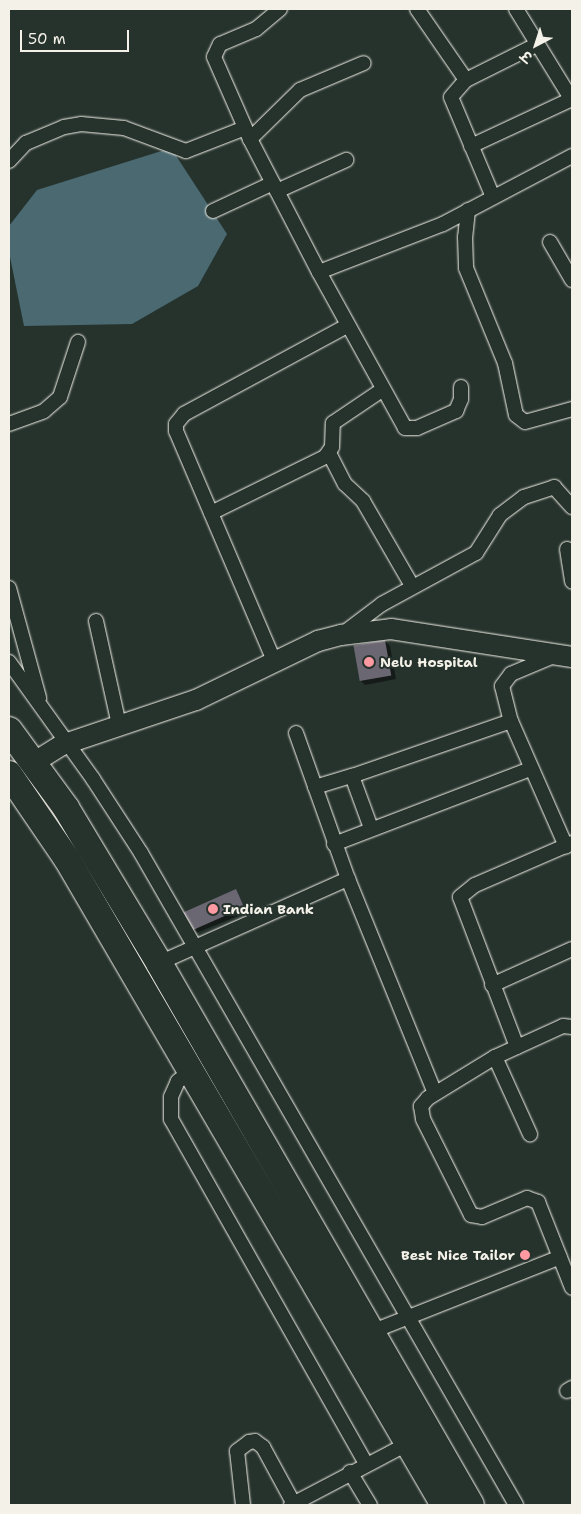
<!DOCTYPE html>
<html>
<head>
<meta charset="utf-8">
<style>
  body { margin:0 }
  #map { position:relative; width:581px; height:1514px; overflow:hidden; background:#26332d; font-family:"Shantell Sans","Playpen Sans Deva",sans-serif }
  div>[style] { position:absolute }
  .water>* { inset:0; background:#4a6971 }
  .shadow>* { inset:0; background:#0007 }
  .building>* { inset:0; background:#6b6772; transform-origin:0 0 }
  .roads { filter:drop-shadow(0 0 1px #f4f1e8) drop-shadow(0 0 1px #f4f1e8) }
  .street>* { height:14px; margin:-7px; padding:0 7px; transform-origin:7px; border-radius:7px; background:#26332d }
  .secondary>* { height:20px; margin:-10px; padding:0 10px; transform-origin:10px; border-radius:10px; background:#26332d }
  .highway>* { height:26px; margin:-13px; padding:0 13px; transform-origin:13px; border-radius:13px; background:#26332d }
  .dots>* { width:14px; height:14px; translate:-50% -50%; box-sizing:border-box; border:2px solid #26332d; border-radius:50% }
  span { translate:-50% -50%; white-space:nowrap; text-align:center; line-height:1.15; -webkit-text-stroke:4px #26332d; paint-order:stroke }
  .poi-label { font-size:14px; color:#f4f1e8; font-weight:700 }
  .left { translate:0 -50%; text-align:left }
  .right { translate:-100% -50%; text-align:right }
  .frame { position:absolute; inset:0; border:10px solid #f4f1e8; pointer-events:none }
  .north { position:absolute; left:511px; top:20px; width:50px; height:50px; -webkit-text-stroke:4px #26332d; paint-order:stroke; rotate:220deg; font-size:14px; font-weight:700; line-height:20px; text-align:center; color:#f4f1e8 }
  .north::after { content:''; display:block; margin:auto; width:18px; height:22px; background:#f4f1e8; clip-path:polygon(50% 0,100% 100%,50% 72%,0 100%) }
  .scale { position:absolute; left:20px; top:30px; width:109px; height:22px; box-sizing:border-box; border:2px solid #f4f1e8; border-top:0; padding-left:6px; font-size:15px; line-height:18px; white-space:nowrap; color:#f4f1e8; -webkit-text-stroke:4px #26332d; paint-order:stroke }
</style>
</head>
<body>
<div id="map">
  <div class="water">
    <div style="clip-path:polygon(171px 148px,227px 234px,198px 286px,132px 324px,24px 326px,9px 252px,9px 226px,37px 190px)"></div>
  </div>
  <div class="shadow">
    <div style="clip-path:polygon(385px 641px,390px 646px,396px 679px,365px 685px,360px 680px)"></div>
    <div style="clip-path:polygon(235px 891px,248px 912px,196px 933px,191px 928px)"></div>
  </div>
  <div class="building">
    <div style="left:385px;top:640px;width:36px;height:32px;rotate:80deg"></div>
    <div style="left:236px;top:889px;width:20px;height:59px;rotate:66deg"></div>
  </div>
  <div class="roads">
    <div class="street">
      <div style="left:280px;top:9px;width:31px;rotate:140deg"></div>
      <div style="left:256px;top:29px;width:39px;rotate:157deg"></div>
      <div style="left:220px;top:44px;width:14px;rotate:115deg"></div>
      <div style="left:214px;top:57px;width:90px;rotate:66.3deg"></div>
      <div style="left:250px;top:139px;width:150px;rotate:62.6deg"></div>
      <div style="left:319px;top:272px;width:133px;rotate:-21.2deg"></div>
      <div style="left:443px;top:224px;width:146px;rotate:-27.8deg"></div>
      <div style="left:417px;top:9px;width:86px;rotate:55.4deg"></div>
      <div style="left:516px;top:9px;width:107px;rotate:58.4deg"></div>
      <div style="left:250px;top:139px;width:70px;rotate:-44.4deg"></div>
      <div style="left:300px;top:90px;width:69px;rotate:-22.9deg"></div>
      <div style="left:471px;top:146px;width:111px;rotate:-25deg"></div>
      <div style="left:9px;top:161px;width:25px;rotate:-47deg"></div>
      <div style="left:26px;top:143px;width:41px;rotate:-22.8deg"></div>
      <div style="left:64px;top:127px;width:17px;rotate:-10deg"></div>
      <div style="left:81px;top:124px;width:43px;rotate:5.3deg"></div>
      <div style="left:124px;top:128px;width:66px;rotate:20.4deg"></div>
      <div style="left:186px;top:151px;width:63px;rotate:-21.3deg"></div>
      <div style="left:277px;top:191px;width:76px;rotate:-24.2deg"></div>
      <div style="left:493px;top:197px;width:108px;rotate:-112.8deg"></div>
      <div style="left:451px;top:97px;width:23px;rotate:-49deg"></div>
      <div style="left:466px;top:80px;width:80px;rotate:-26.6deg"></div>
      <div style="left:468px;top:210px;width:27px;rotate:96deg"></div>
      <div style="left:465px;top:237px;width:31px;rotate:88deg"></div>
      <div style="left:466px;top:268px;width:103px;rotate:67.7deg"></div>
      <div style="left:505px;top:363px;width:53px;rotate:78.1deg"></div>
      <div style="left:516px;top:415px;width:11px;rotate:38deg"></div>
      <div style="left:525px;top:422px;width:49px;rotate:-15.5deg"></div>
      <div style="left:213px;top:211px;width:66px;rotate:-25deg"></div>
      <div style="left:550px;top:242px;width:44px;rotate:59.9deg"></div>
      <div style="left:319px;top:272px;width:178px;rotate:61.1deg"></div>
      <div style="left:405px;top:428px;width:12px"></div>
      <div style="left:417px;top:428px;width:43px;rotate:-23.6deg"></div>
      <div style="left:456px;top:411px;width:13px;rotate:-67deg"></div>
      <div style="left:461px;top:399px;width:12px;rotate:-90deg"></div>
      <div style="left:9px;top:424px;width:37px;rotate:-20deg"></div>
      <div style="left:44px;top:411px;width:21px;rotate:-41deg"></div>
      <div style="left:60px;top:397px;width:58px;rotate:-71.9deg"></div>
      <div style="left:329px;top:453px;width:35px;rotate:63deg"></div>
      <div style="left:345px;top:484px;width:25px;rotate:43deg"></div>
      <div style="left:363px;top:501px;width:98px;rotate:60deg"></div>
      <div style="left:211px;top:513px;width:127px;rotate:-26.2deg"></div>
      <div style="left:325px;top:457px;width:12px;rotate:-55deg"></div>
      <div style="left:332px;top:447px;width:24px;rotate:-88deg"></div>
      <div style="left:333px;top:423px;width:59px;rotate:-34deg"></div>
      <div style="left:567px;top:549px;width:33px;rotate:81deg"></div>
      <div style="left:9px;top:588px;width:114px;rotate:74.7deg"></div>
      <div style="left:96px;top:621px;width:107px;rotate:77.5deg"></div>
      <div style="left:341px;top:635px;width:51px;rotate:-37.1deg"></div>
      <div style="left:382px;top:604px;width:107px;rotate:-28.5deg"></div>
      <div style="left:476px;top:553px;width:45px;rotate:-57.7deg"></div>
      <div style="left:500px;top:515px;width:30px;rotate:-37deg"></div>
      <div style="left:524px;top:497px;width:32px;rotate:-18deg"></div>
      <div style="left:554px;top:487px;width:27px;rotate:48deg"></div>
      <div style="left:556px;top:655px;width:49px;rotate:157.1deg"></div>
      <div style="left:511px;top:674px;width:15px;rotate:127deg"></div>
      <div style="left:502px;top:686px;width:36px;rotate:76deg"></div>
      <div style="left:511px;top:721px;width:137px;rotate:66.3deg"></div>
      <div style="left:9px;top:662px;width:144px;rotate:54.3deg"></div>
      <div style="left:93px;top:779px;width:88px;rotate:57deg"></div>
      <div style="left:141px;top:853px;width:752px;rotate:60.09deg"></div>
      <div style="left:275px;top:663px;width:252px;rotate:-113.1deg"></div>
      <div style="left:176px;top:431px;width:7px;rotate:-90deg"></div>
      <div style="left:176px;top:424px;width:13px;rotate:-51deg"></div>
      <div style="left:184px;top:414px;width:185px;rotate:-28.4deg"></div>
      <div style="left:296px;top:733px;width:155px;rotate:70.4deg"></div>
      <div style="left:348px;top:879px;width:231px;rotate:67.9deg"></div>
      <div style="left:315px;top:787px;width:39px;rotate:-17deg"></div>
      <div style="left:371px;top:828px;width:55px;rotate:-110.1deg"></div>
      <div style="left:352px;top:776px;width:168px;rotate:-19.1deg"></div>
      <div style="left:334px;top:844px;width:210px;rotate:-20.9deg"></div>
      <div style="left:159px;top:963px;width:207px;rotate:-24deg"></div>
      <div style="left:492px;top:985px;width:88px;rotate:-24.2deg"></div>
      <div style="left:572px;top:1027px;width:9px;rotate:-174deg"></div>
      <div style="left:563px;top:1026px;width:75px;rotate:155.5deg"></div>
      <div style="left:495px;top:1057px;width:79px;rotate:148.5deg"></div>
      <div style="left:428px;top:1098px;width:11px;rotate:131deg"></div>
      <div style="left:421px;top:1106px;width:13px;rotate:81deg"></div>
      <div style="left:423px;top:1119px;width:107px;rotate:63.4deg"></div>
      <div style="left:471px;top:1215px;width:11px;rotate:10deg"></div>
      <div style="left:482px;top:1217px;width:49px;rotate:-22.9deg"></div>
      <div style="left:527px;top:1198px;width:12px;rotate:20deg"></div>
      <div style="left:538px;top:1202px;width:92px;rotate:68.4deg"></div>
      <div style="left:517px;top:1047px;width:160px;rotate:-110.8deg"></div>
      <div style="left:460px;top:897px;width:19px;rotate:-39deg"></div>
      <div style="left:475px;top:885px;width:106px;rotate:-23.4deg"></div>
      <div style="left:495px;top:1057px;width:85px;rotate:65.6deg"></div>
      <div style="left:190px;top:1071px;width:16px;rotate:140deg"></div>
      <div style="left:178px;top:1081px;width:17px;rotate:114deg"></div>
      <div style="left:171px;top:1097px;width:22px;rotate:90deg"></div>
      <div style="left:171px;top:1119px;width:396px;rotate:60.5deg"></div>
      <div style="left:371px;top:1332px;width:203px;rotate:-21.6deg"></div>
      <div style="left:567px;top:1391px;width:6px;rotate:-31deg"></div>
      <div style="left:350px;top:1472px;width:39px;rotate:59deg"></div>
      <div style="left:243px;top:1505px;width:54px;rotate:-96.3deg"></div>
      <div style="left:237px;top:1451px;width:15px;rotate:-37deg"></div>
      <div style="left:249px;top:1442px;width:6px;rotate:-9deg"></div>
      <div style="left:255px;top:1441px;width:10px;rotate:37deg"></div>
      <div style="left:263px;top:1447px;width:65px;rotate:61.5deg"></div>
      <div style="left:291px;top:1505px;width:133px;rotate:-27.7deg"></div>
    </div>
    <div class="secondary">
      <div style="left:33px;top:763px;width:34px;rotate:-32deg"></div>
      <div style="left:62px;top:745px;width:141px;rotate:-18.6deg"></div>
      <div style="left:196px;top:700px;width:136px;rotate:-25.8deg"></div>
      <div style="left:318px;top:641px;width:24px;rotate:-15deg"></div>
      <div style="left:341px;top:635px;width:50px;rotate:-6.8deg"></div>
      <div style="left:391px;top:629px;width:183px;rotate:8.8deg"></div>
    </div>
    <div class="highway">
      <div style="left:9px;top:730px;width:97px;rotate:53.8deg"></div>
      <div style="left:66px;top:808px;width:181px;rotate:59deg"></div>
      <div style="left:159px;top:963px;width:625px;rotate:60.07deg"></div>
      <div style="left:9px;top:774px;width:103px;rotate:55.7deg"></div>
      <div style="left:67px;top:859px;width:748px;rotate:59.73deg"></div>
    </div>
  </div>
  <div class="dots">
    <div style="left:369px;top:662px;background:#ff9aa2"></div>
    <div style="left:213px;top:909px;background:#ff9aa2"></div>
    <div style="left:525px;top:1255px;background:#ff9aa2"></div>
  </div>
  <div class="poi-label">
    <span class="left" style="left:380px;top:662px">Nelu Hospital</span>
    <span class="left" style="left:223px;top:909px">Indian Bank</span>
    <span class="right" style="left:515px;top:1255px">Best Nice Tailor</span>
  </div>
  <div class="frame"></div>
  <div class="north">उ</div>
  <div class="scale">50 m</div>
</div>
</body>
</html>
